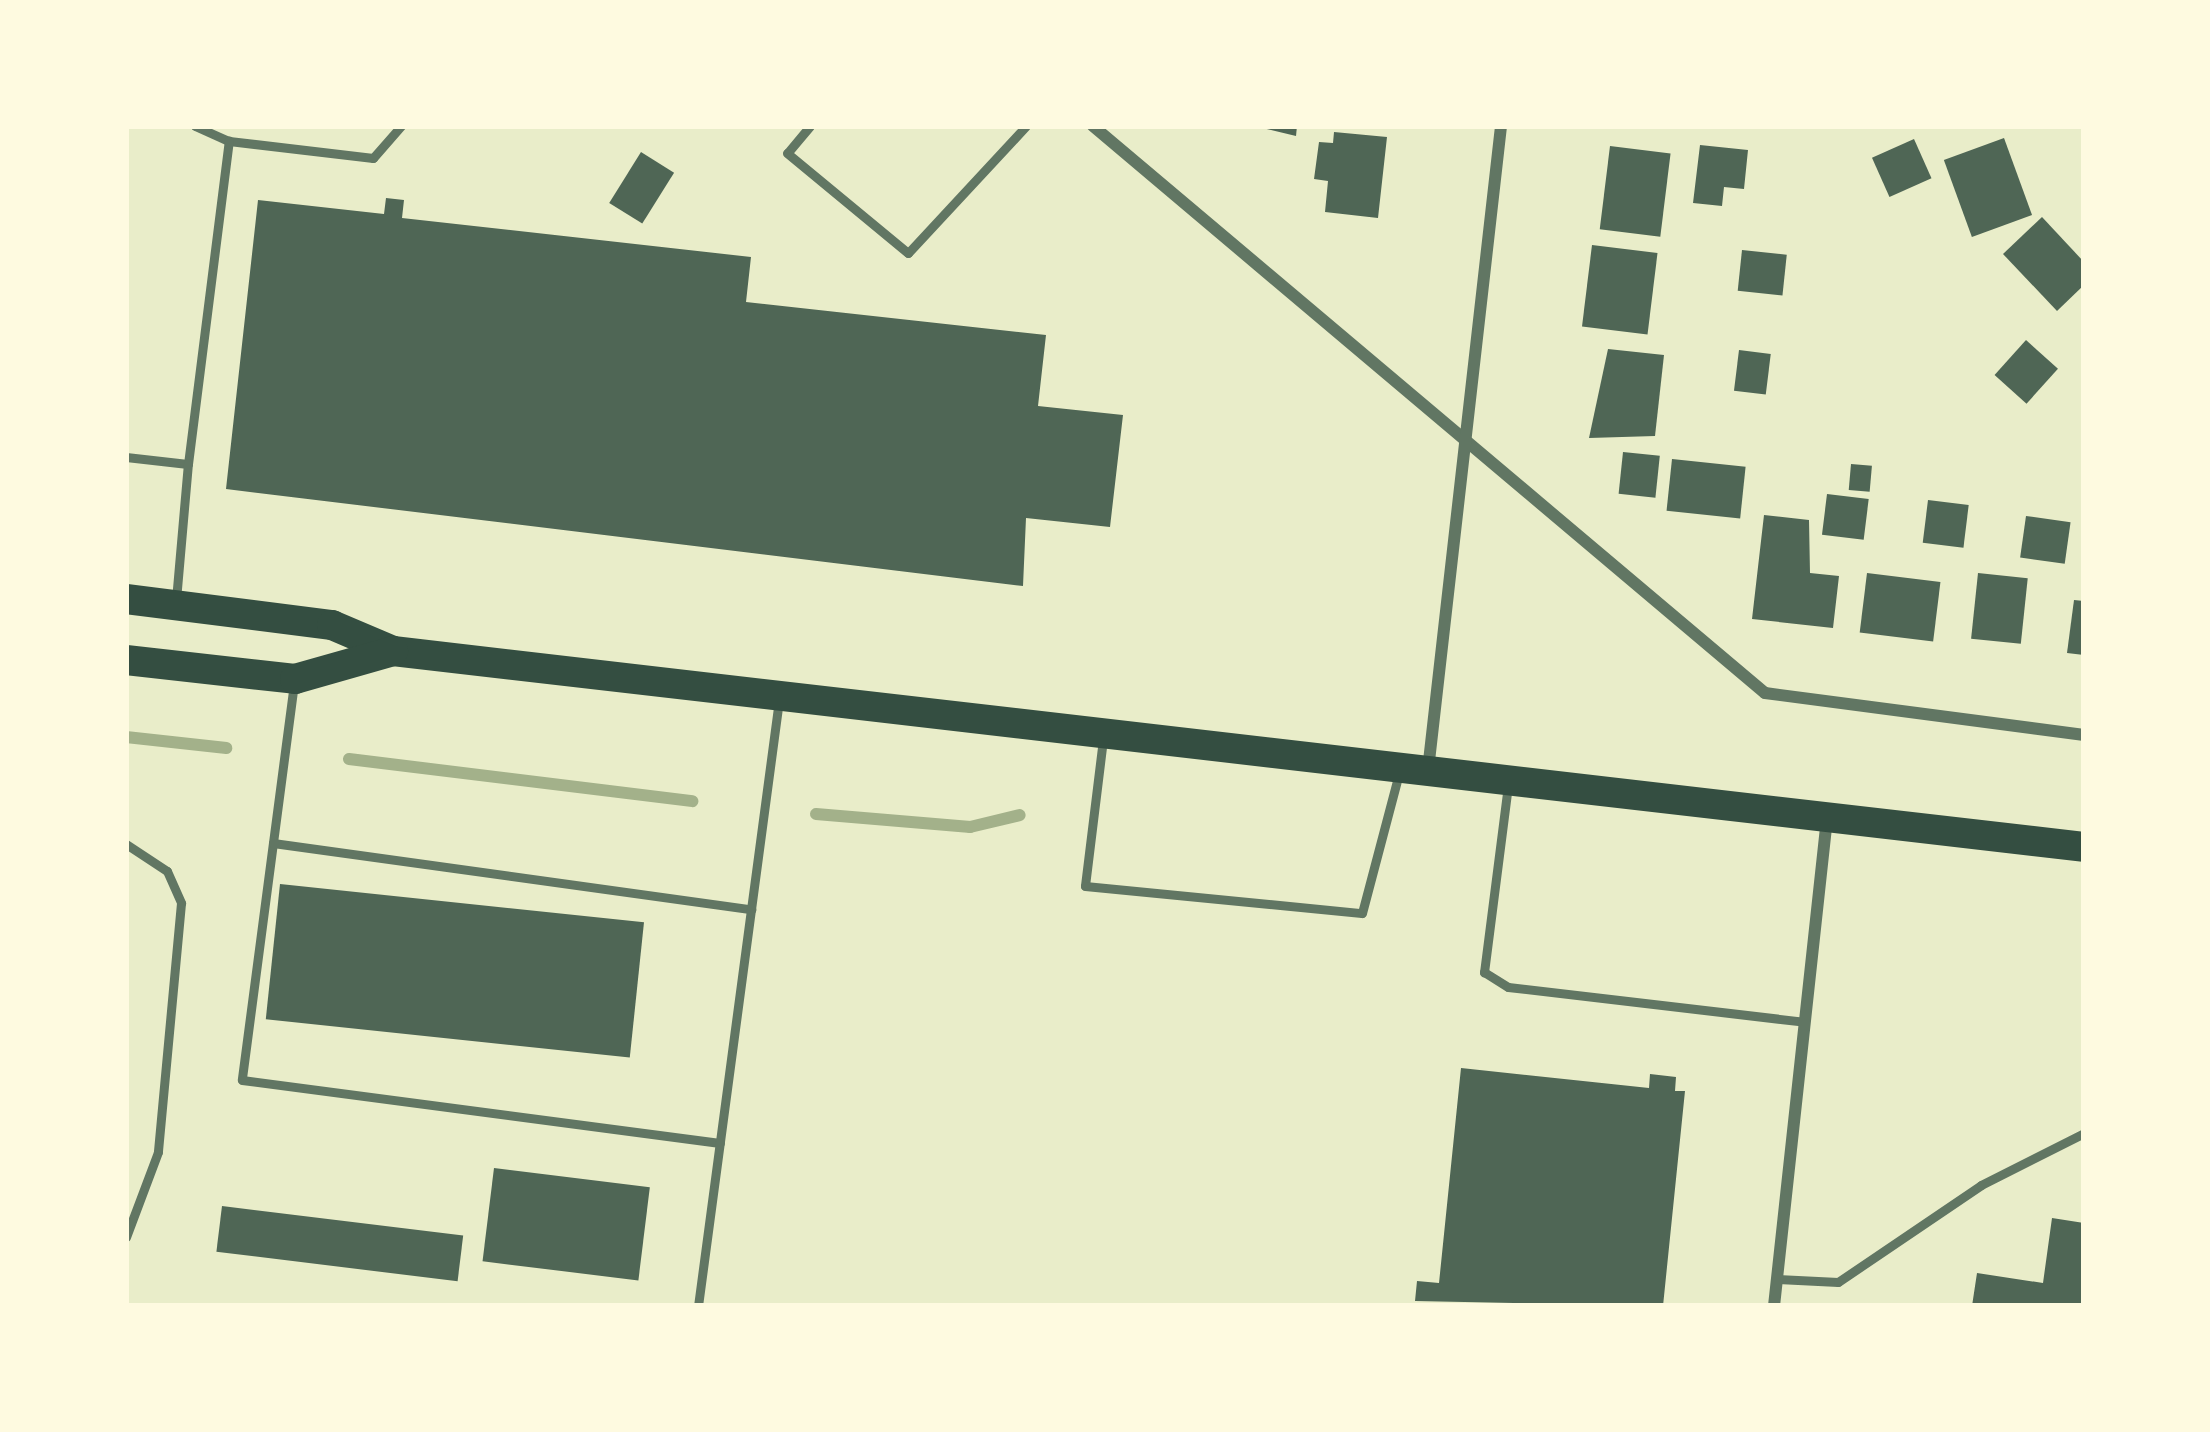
<!DOCTYPE html>
<html>
<head>
<meta charset="utf-8">
<style>
  body { margin:0 }
  #map { position:relative; width:2210px; height:1432px; overflow:hidden; background:#e9edc9; font-family:Poppins,sans-serif }
  div>[style] { position:absolute }
  .stream>* { height:12px; margin:-6px; padding:0 6px; transform-origin:6px; border-radius:6px; background:#a3b18a }
  .building>* { inset:0; background:#4f6655; transform-origin:0 0 }
  .service>* { height:9px; margin:-4.5px; padding:0 4.5px; transform-origin:4.5px; border-radius:4.5px; background:#617663 }
  .minor>* { height:12px; margin:-6px; padding:0 6px; transform-origin:6px; border-radius:6px; background:#617663 }
  .primary>* { height:30px; margin:-15px; padding:0 15px; transform-origin:15px; border-radius:15px; background:#344e41 }
  span { translate:-50% -50%; white-space:nowrap; text-align:center; line-height:1.15; -webkit-text-stroke:9px #fefae0; paint-order:stroke }
  .frame { position:absolute; inset:0; border:129px solid #fefae0; pointer-events:none }
</style>
</head>
<body>
<div id="map">
  <div class="stream">
    <div style="left:126px;top:737px;width:101px;rotate:6.3deg"></div>
    <div style="left:349px;top:759px;width:346px;rotate:7deg"></div>
    <div style="left:816px;top:814px;width:155px;rotate:4.8deg"></div>
    <div style="left:970px;top:827px;width:51px;rotate:-13.5deg"></div>
  </div>
  <div class="building">
    <div style="clip-path:polygon(1254px 126px,1297px 126px,1296px 136px)"></div>
    <div style="clip-path:polygon(1334px 132px,1387px 137px,1378px 218px,1325px 212px,1328px 181px,1314px 179px,1319px 142px,1333px 143px)"></div>
    <div style="left:2004px;top:138px;width:82px;height:64px;rotate:70deg"></div>
    <div style="left:1914px;top:139px;width:43px;height:46px;rotate:66deg"></div>
    <div style="clip-path:polygon(1700px 145px,1748px 150px,1744px 189px,1724px 187px,1722px 206px,1693px 203px)"></div>
    <div style="left:1610px;top:146px;width:61px;height:84px;rotate:7deg"></div>
    <div style="left:641px;top:152px;width:39px;height:60px;rotate:32deg"></div>
    <div style="clip-path:polygon(386px 198px,404px 200px,402px 218px,751px 257px,746px 302px,1046px 335px,1038px 406px,1123px 415px,1110px 527px,1026px 518px,1023px 586px,226px 489px,258px 200px,384px 214px)"></div>
    <div style="clip-path:polygon(2042px 217px,2084px 262px,2084px 285px,2057px 311px,2003px 254px)"></div>
    <div style="left:1592px;top:245px;width:66px;height:82px;rotate:7deg"></div>
    <div style="left:1742px;top:250px;width:45px;height:41px;rotate:6deg"></div>
    <div style="left:2026px;top:340px;width:43px;height:47px;rotate:42deg"></div>
    <div style="clip-path:polygon(1608px 349px,1664px 355px,1655px 436px,1589px 438px)"></div>
    <div style="left:1739px;top:350px;width:32px;height:41px;rotate:7deg"></div>
    <div style="left:1623px;top:452px;width:37px;height:42px;rotate:6deg"></div>
    <div style="left:1672px;top:459px;width:74px;height:52px;rotate:6deg"></div>
    <div style="left:1851px;top:464px;width:21px;height:26px;rotate:5deg"></div>
    <div style="left:1827px;top:494px;width:42px;height:41px;rotate:7deg"></div>
    <div style="left:1928px;top:500px;width:41px;height:43px;rotate:7deg"></div>
    <div style="clip-path:polygon(1764px 515px,1809px 520px,1810px 573px,1839px 576px,1833px 628px,1752px 619px)"></div>
    <div style="left:2026px;top:516px;width:45px;height:42px;rotate:8deg"></div>
    <div style="left:1867px;top:573px;width:74px;height:60px;rotate:7deg"></div>
    <div style="left:1978px;top:573px;width:50px;height:66px;rotate:6deg"></div>
    <div style="clip-path:polygon(2074px 600px,2084px 601px,2084px 655px,2067px 653px)"></div>
    <div style="left:280px;top:884px;width:366px;height:136px;rotate:6deg"></div>
    <div style="clip-path:polygon(1461px 1068px,1649px 1088px,1650px 1074px,1676px 1077px,1675px 1091px,1685px 1091px,1663px 1306px,1415px 1301px,1417px 1281px,1439px 1283px)"></div>
    <div style="left:494px;top:1168px;width:157px;height:94px;rotate:7deg"></div>
    <div style="left:222px;top:1206px;width:243px;height:46px;rotate:7deg"></div>
    <div style="clip-path:polygon(2052px 1218px,2084px 1223px,2084px 1306px,1972px 1306px,1977px 1273px,2043px 1283px)"></div>
  </div>
  <div class="service">
    <div style="left:195px;top:126px;width:37px;rotate:24deg"></div>
    <div style="left:229px;top:141px;width:145px;rotate:6.7deg"></div>
    <div style="left:373px;top:158px;width:43px;rotate:-48.8deg"></div>
    <div style="left:810px;top:126px;width:35px;rotate:130deg"></div>
    <div style="left:787px;top:153px;width:157px;rotate:39.6deg"></div>
    <div style="left:908px;top:253px;width:173px;rotate:-47.1deg"></div>
    <div style="left:126px;top:457px;width:62px;rotate:6.4deg"></div>
    <div style="left:188px;top:464px;width:326px;rotate:-82.8deg"></div>
    <div style="left:176px;top:600px;width:137px;rotate:-85deg"></div>
    <div style="left:294px;top:683px;width:400px;rotate:97.5deg"></div>
    <div style="left:242px;top:1080px;width:482px;rotate:7.5deg"></div>
    <div style="left:1103px;top:739px;width:148px;rotate:97deg"></div>
    <div style="left:1085px;top:886px;width:278px;rotate:5.6deg"></div>
    <div style="left:1362px;top:913px;width:145px;rotate:-75.2deg"></div>
    <div style="left:1508px;top:785px;width:189px;rotate:97.3deg"></div>
    <div style="left:1484px;top:972px;width:28px;rotate:32deg"></div>
    <div style="left:1508px;top:987px;width:299px;rotate:6.7deg"></div>
    <div style="left:273px;top:843px;width:483px;rotate:7.9deg"></div>
    <div style="left:126px;top:844px;width:49px;rotate:33.4deg"></div>
    <div style="left:167px;top:871px;width:35px;rotate:66deg"></div>
    <div style="left:181px;top:903px;width:250px;rotate:95.3deg"></div>
    <div style="left:158px;top:1152px;width:91px;rotate:110.6deg"></div>
    <div style="left:1777px;top:1279px;width:61px;rotate:2.8deg"></div>
    <div style="left:1838px;top:1282px;width:173px;rotate:-34.1deg"></div>
    <div style="left:1981px;top:1185px;width:115px;rotate:-26.8deg"></div>
    <div style="left:698px;top:1306px;width:611px;rotate:-82.39deg"></div>
  </div>
  <div class="minor">
    <div style="left:1093px;top:126px;width:879px;rotate:40.16deg"></div>
    <div style="left:1765px;top:693px;width:322px;rotate:7.5deg"></div>
    <div style="left:1428px;top:770px;width:648px;rotate:-83.53deg"></div>
    <div style="left:1774px;top:1306px;width:491px;rotate:-83.8deg"></div>
  </div>
  <div class="primary">
    <div style="left:126px;top:599px;width:208px;rotate:7.2deg"></div>
    <div style="left:332px;top:625px;width:66px;rotate:23.1deg"></div>
    <div style="left:393px;top:651px;width:1702px;rotate:6.61deg"></div>
    <div style="left:126px;top:660px;width:170px;rotate:6.4deg"></div>
    <div style="left:295px;top:679px;width:102px;rotate:-15.9deg"></div>
  </div>
  <div class="frame"></div>
</div>
</body>
</html>
